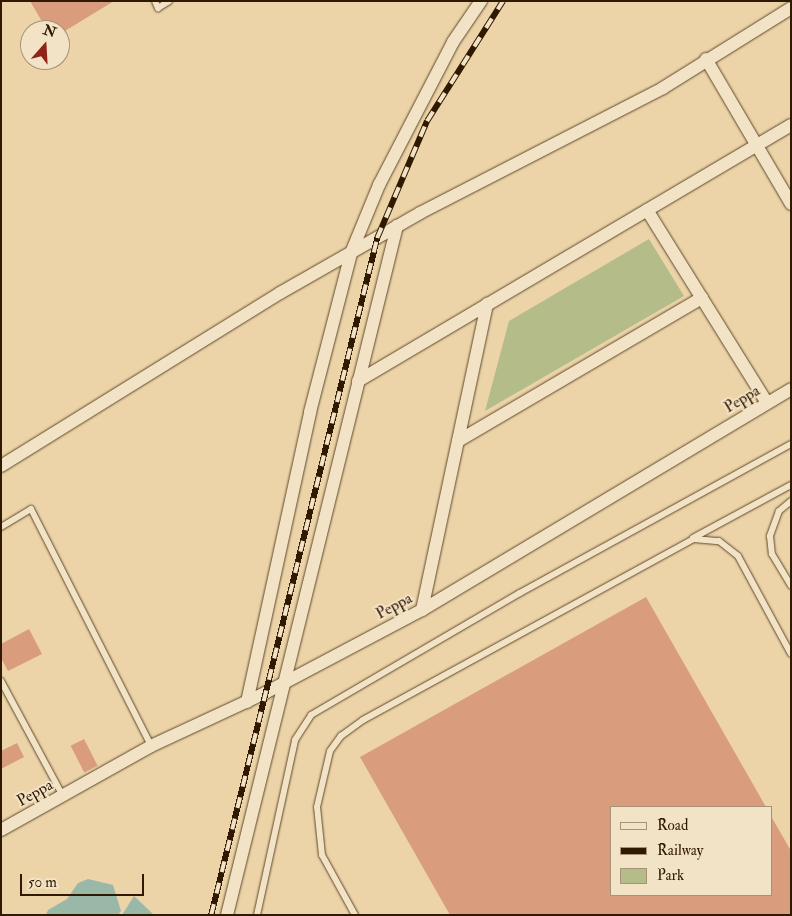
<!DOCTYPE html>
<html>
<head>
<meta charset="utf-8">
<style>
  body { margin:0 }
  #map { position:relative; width:792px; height:916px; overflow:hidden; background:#ecd4a8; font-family:"IM FELL Double Pica",serif }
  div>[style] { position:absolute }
  .green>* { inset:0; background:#b4bd8a }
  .water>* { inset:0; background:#99b8a7 }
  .building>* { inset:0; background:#d99d7d; transform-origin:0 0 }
  .roads { filter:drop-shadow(0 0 1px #5e482a) drop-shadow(0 0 1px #5e482a) }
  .service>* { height:6px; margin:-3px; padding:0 3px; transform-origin:3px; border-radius:3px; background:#f3e3c6 }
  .minor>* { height:12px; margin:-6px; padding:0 6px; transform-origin:6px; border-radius:6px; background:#f3e3c6 }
  .rail>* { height:5.5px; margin-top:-2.75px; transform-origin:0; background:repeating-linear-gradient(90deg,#f3e3c6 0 11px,#2f1900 0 22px); box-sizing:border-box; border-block:1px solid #2f1900 }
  span { translate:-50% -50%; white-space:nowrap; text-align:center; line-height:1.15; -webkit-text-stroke:4px #f3e3c6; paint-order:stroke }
  .street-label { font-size:16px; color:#2f1900 }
  .frame { position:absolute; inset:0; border:2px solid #2f1900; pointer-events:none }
  .legend { position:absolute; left:610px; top:806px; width:162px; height:90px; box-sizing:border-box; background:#f3e3c6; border:1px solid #a59277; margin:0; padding:6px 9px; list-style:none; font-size:15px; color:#2f1900 }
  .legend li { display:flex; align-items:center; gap:10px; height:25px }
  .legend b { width:25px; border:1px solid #a59277 }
  .north { position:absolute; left:20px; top:20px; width:50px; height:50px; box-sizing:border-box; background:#f3e3c6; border:1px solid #a59277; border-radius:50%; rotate:19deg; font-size:14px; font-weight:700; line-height:20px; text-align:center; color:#2f1900 }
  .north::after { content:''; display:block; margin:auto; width:18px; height:22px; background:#8f2418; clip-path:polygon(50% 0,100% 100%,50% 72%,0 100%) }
  .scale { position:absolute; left:20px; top:874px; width:124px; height:22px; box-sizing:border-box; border:2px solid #2f1900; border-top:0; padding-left:6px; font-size:15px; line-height:18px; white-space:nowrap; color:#2f1900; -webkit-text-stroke:4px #f3e3c6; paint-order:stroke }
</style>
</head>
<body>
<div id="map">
  <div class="green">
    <div style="clip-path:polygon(649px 239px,684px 296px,485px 411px,509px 321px)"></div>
  </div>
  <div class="water">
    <div style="clip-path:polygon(88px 879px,113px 885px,121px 911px,118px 915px,46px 915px,48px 910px,67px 899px,78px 883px)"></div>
    <div style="clip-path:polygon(134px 896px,154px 915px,122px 915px)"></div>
  </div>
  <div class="building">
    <div style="clip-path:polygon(30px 1px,114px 1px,60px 34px,60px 30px,47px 30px)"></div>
    <div style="clip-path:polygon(646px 597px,766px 807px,611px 807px,611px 895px,771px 895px,771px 816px,791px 851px,791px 915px,450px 915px,360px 757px)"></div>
    <div style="clip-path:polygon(29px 629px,42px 654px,8px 671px,1px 658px,1px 644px)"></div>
    <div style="left:84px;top:739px;width:30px;height:15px;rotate:63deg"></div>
    <div style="clip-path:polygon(17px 743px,24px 757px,1px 769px,1px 751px)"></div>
  </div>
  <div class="roads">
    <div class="service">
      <div style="left:155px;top:1px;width:8px;rotate:67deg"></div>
      <div style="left:158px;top:8px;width:13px;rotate:-32deg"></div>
      <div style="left:791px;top:501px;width:16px;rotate:140deg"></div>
      <div style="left:779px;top:511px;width:27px;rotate:110deg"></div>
      <div style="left:770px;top:536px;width:18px;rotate:84deg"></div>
      <div style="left:772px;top:554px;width:37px;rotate:59deg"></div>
      <div style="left:1px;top:527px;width:35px;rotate:-31deg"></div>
      <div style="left:31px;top:509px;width:266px;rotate:63.1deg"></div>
      <div style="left:693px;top:538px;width:111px;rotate:-28.4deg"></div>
      <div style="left:1px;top:681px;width:131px;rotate:61.7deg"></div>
      <div style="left:257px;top:915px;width:179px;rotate:-77.7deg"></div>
      <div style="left:295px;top:740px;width:30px;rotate:-57deg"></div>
      <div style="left:311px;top:715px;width:242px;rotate:-30.3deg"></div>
      <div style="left:520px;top:593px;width:309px;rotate:-28.8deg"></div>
      <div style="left:355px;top:915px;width:68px;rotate:-118.8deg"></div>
      <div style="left:322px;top:855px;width:48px;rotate:-95.9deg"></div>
      <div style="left:317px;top:807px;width:57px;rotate:-76.9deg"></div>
      <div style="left:330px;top:751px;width:19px;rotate:-54deg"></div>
      <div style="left:341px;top:736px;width:27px;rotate:-36deg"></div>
      <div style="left:363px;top:720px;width:377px;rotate:-28.7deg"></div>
      <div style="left:694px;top:539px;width:25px;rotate:5deg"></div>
      <div style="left:719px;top:541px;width:24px;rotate:38deg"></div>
      <div style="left:738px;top:556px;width:111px;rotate:61.6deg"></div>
    </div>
    <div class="minor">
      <div style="left:706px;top:59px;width:168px;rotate:59.6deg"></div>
      <div style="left:647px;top:210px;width:227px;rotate:58.1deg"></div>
      <div style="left:358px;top:381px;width:503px;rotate:-30.59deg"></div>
      <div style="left:458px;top:441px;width:283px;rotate:-30.4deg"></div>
      <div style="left:1px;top:466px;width:328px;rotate:-31.8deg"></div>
      <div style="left:280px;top:293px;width:161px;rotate:-29.7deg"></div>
      <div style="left:420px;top:213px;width:273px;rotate:-27.2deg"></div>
      <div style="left:663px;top:88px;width:151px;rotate:-32deg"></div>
      <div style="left:422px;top:610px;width:313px;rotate:-78deg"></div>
      <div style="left:247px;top:702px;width:297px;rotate:-77.7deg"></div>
      <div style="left:310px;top:412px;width:164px;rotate:-75.5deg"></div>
      <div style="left:351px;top:253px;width:74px;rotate:-67.6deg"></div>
      <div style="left:379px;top:185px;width:161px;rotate:-62.6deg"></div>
      <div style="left:453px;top:42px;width:50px;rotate:-55.7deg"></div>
      <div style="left:1px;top:830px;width:172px;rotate:-29.2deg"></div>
      <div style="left:151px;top:746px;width:126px;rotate:-24.9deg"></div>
      <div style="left:265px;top:693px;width:178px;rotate:-27.9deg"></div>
      <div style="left:422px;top:610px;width:430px;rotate:-30.9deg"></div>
      <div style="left:227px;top:915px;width:710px;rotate:-76.14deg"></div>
    </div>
  </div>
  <div class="rail">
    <div style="left:211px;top:915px;width:697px;rotate:-76.22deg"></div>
    <div style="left:377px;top:238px;width:127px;rotate:-66.9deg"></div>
    <div style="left:427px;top:121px;width:142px;rotate:-57.7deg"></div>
  </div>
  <div class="street-label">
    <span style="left:742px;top:399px;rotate:-31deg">Peppa</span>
    <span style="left:394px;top:606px;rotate:-28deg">Peppa</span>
    <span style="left:35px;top:793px;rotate:-29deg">Peppa</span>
  </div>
  <div class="frame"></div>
  <ul class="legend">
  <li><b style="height:6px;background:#f3e3c6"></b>Road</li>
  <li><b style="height:6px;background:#2f1900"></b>Railway</li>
  <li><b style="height:14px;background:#b4bd8a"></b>Park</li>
  </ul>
  <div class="north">N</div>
  <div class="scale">50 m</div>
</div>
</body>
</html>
